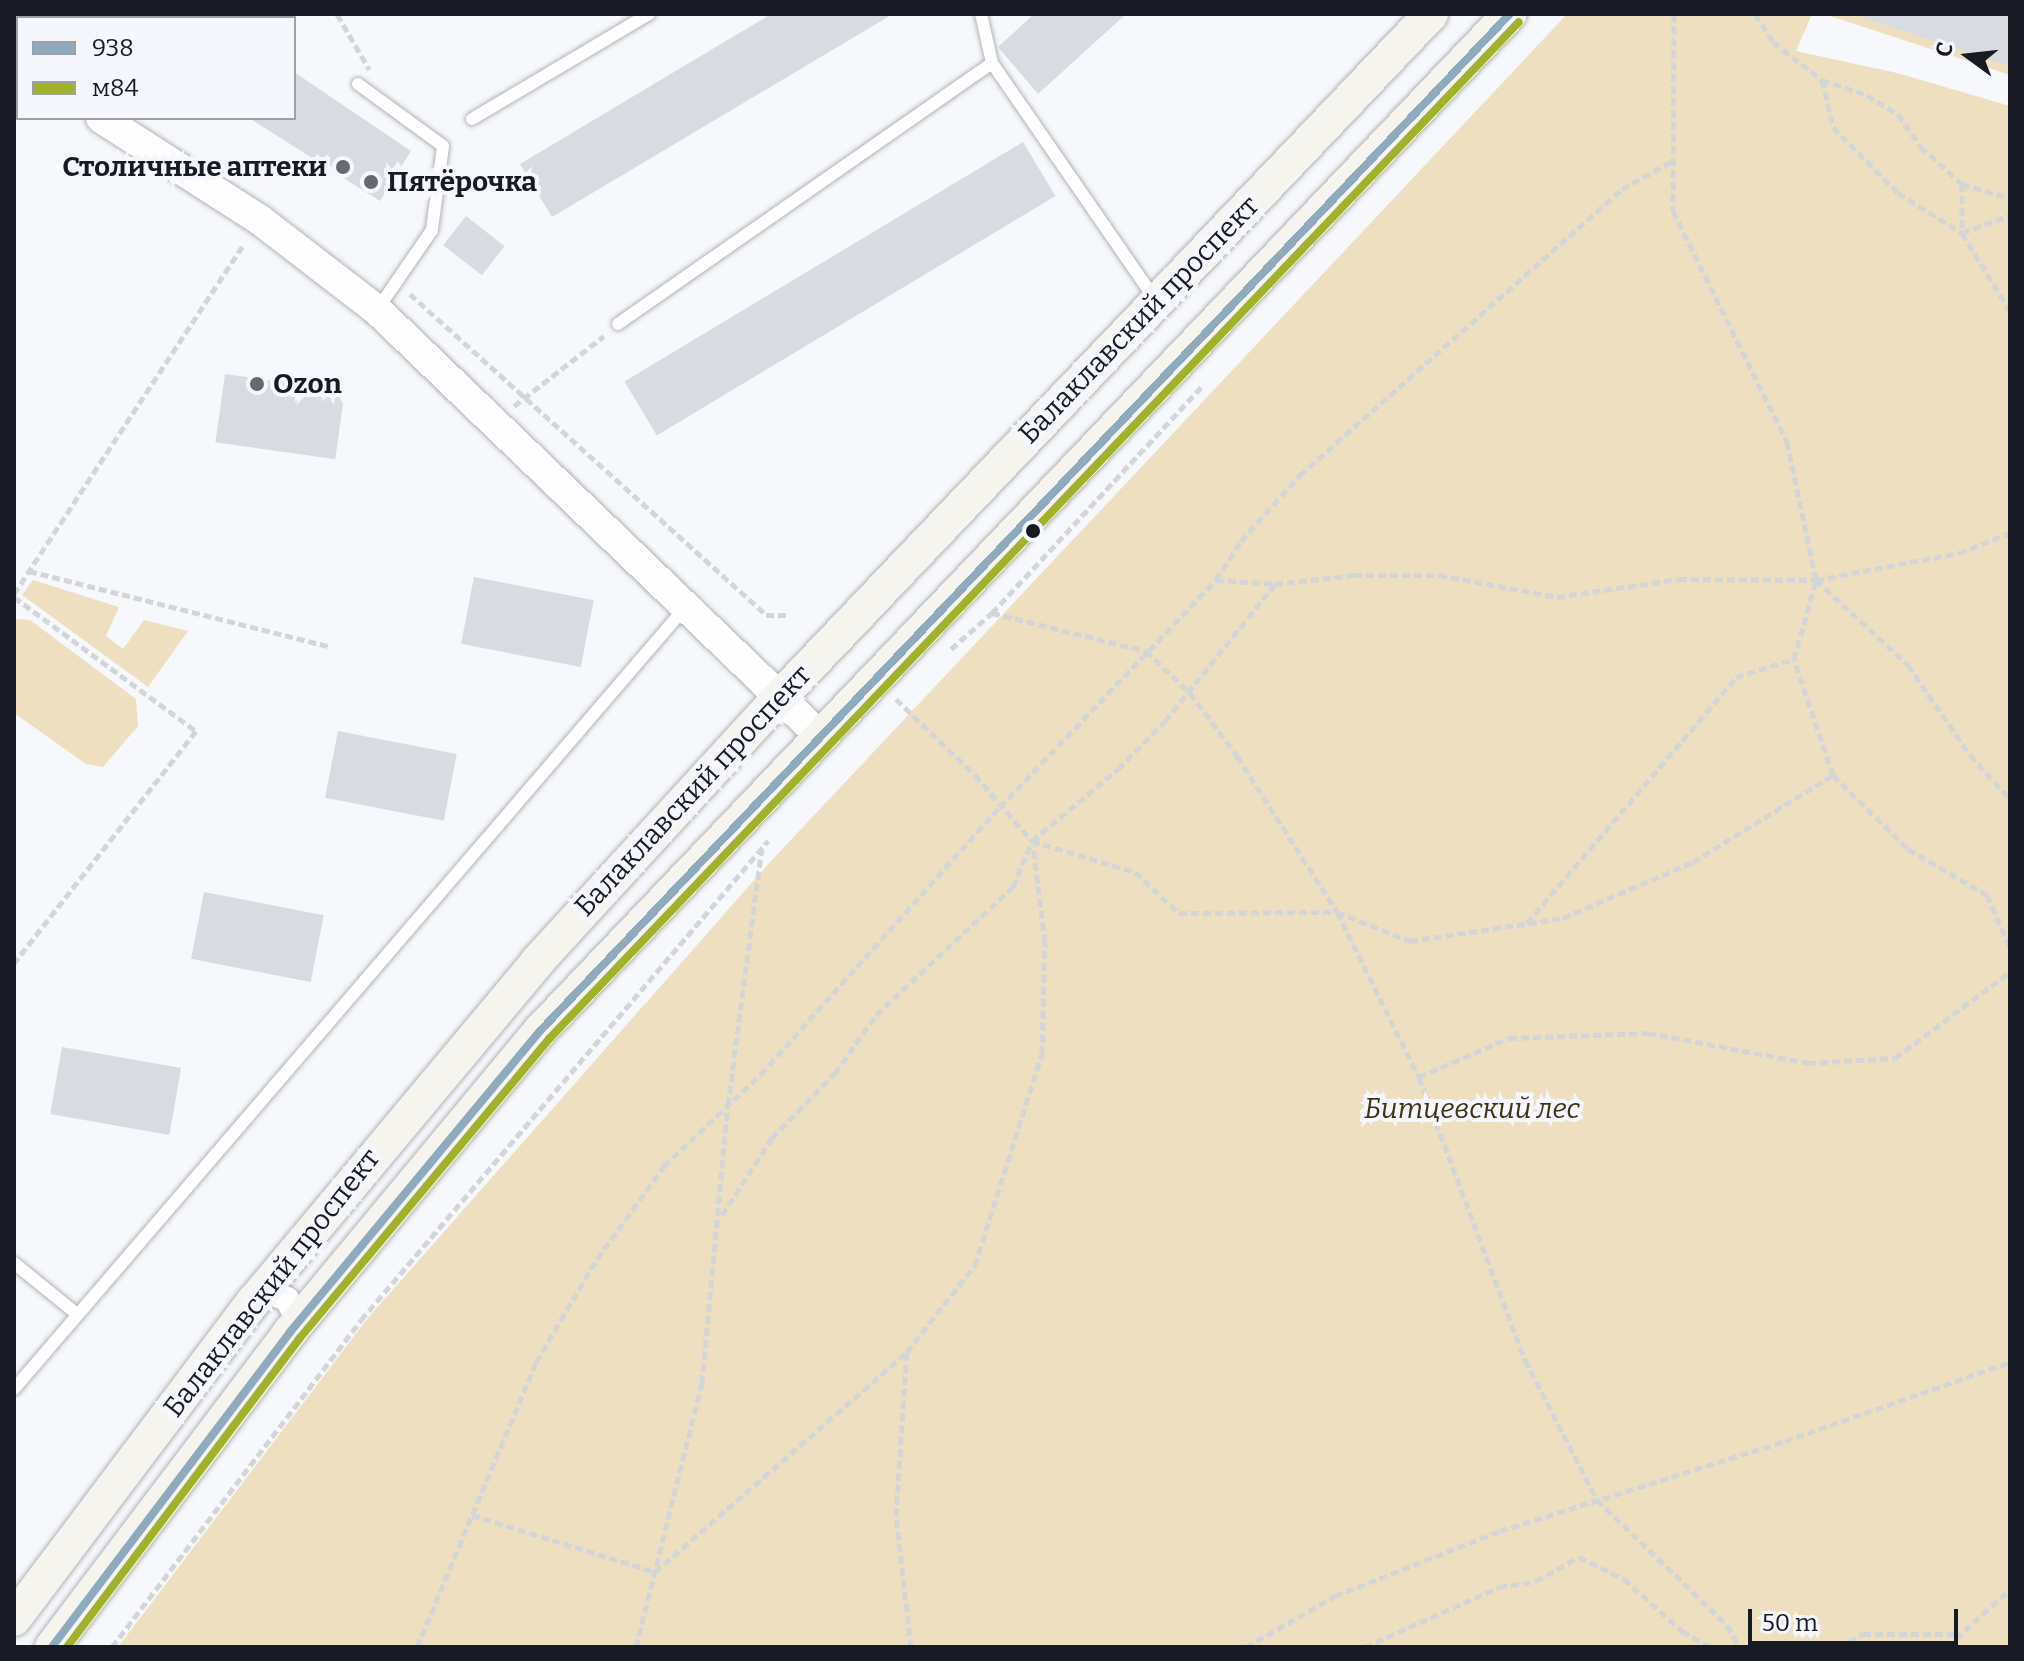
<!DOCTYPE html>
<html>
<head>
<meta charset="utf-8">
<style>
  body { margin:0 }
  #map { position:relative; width:2024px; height:1661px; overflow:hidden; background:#f6f8fb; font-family:Bitter,serif }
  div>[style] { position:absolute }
  .green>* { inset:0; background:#eedfc0 }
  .building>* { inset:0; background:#d8dbe2; transform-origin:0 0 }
  .path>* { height:5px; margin-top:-2.5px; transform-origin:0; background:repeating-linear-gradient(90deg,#d4d5d6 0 8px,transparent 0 12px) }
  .roads { filter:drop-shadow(0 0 2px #b0b3b8) drop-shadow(0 0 2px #b0b3b8) }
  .service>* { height:12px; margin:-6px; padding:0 6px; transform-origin:6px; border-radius:6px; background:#fefefe }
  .minor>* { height:24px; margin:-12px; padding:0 12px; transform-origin:12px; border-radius:12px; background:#fefefe }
  .tertiary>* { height:30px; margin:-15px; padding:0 15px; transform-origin:15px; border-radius:15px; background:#fefefe }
  .secondary>* { height:34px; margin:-17px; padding:0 17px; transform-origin:17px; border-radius:17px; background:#f5f4ef }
  .bus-1>* { height:8px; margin:-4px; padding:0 4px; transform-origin:4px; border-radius:4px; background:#8fa9bd }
  .bus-2>* { height:8px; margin:-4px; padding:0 4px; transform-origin:4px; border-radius:4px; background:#a2b12a }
  .dots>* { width:22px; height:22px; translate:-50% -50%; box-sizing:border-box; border:4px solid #f5f7fc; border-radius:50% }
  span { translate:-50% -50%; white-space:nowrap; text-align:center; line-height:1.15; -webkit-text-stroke:8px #f5f7fc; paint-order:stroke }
  .poi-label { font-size:28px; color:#171a23; font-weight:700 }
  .right { translate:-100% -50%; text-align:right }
  .left { translate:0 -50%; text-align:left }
  .street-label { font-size:28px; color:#171a23 }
  .park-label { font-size:28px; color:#403315; font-style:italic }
  .frame { position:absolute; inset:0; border:16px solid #171a23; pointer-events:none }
  .legend { position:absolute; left:16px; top:16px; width:280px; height:104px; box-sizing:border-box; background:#f5f7fc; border:2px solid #9c9fa5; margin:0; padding:10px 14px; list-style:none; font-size:24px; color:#171a23 }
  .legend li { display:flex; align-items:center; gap:16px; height:40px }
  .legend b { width:40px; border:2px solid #9c9fa5 }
  .north { position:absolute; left:1928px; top:16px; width:80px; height:80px; -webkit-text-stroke:6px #f5f7fc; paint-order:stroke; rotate:285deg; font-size:22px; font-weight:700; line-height:32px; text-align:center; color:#171a23 }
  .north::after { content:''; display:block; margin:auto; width:28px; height:36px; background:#171a23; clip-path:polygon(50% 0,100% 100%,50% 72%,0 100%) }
  .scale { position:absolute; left:1748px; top:1609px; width:210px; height:36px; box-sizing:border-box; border:4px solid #171a23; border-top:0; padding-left:10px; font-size:24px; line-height:28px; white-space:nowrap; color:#171a23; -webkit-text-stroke:6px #f5f7fc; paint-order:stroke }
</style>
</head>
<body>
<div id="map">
  <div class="green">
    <div style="clip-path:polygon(1567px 14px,1812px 14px,1796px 51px,1897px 73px,2010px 106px,2010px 1647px,118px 1647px,367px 1319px,772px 860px)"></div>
    <div style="clip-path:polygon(1824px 14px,2010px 14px,2010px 75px)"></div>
    <div style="clip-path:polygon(33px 580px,119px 607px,106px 636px,123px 649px,144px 620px,188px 631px,148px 687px,22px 595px)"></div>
    <div style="clip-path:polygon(14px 619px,30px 620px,136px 699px,138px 726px,103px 767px,86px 764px,14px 713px)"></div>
  </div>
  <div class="building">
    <div style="clip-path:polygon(771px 14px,893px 14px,552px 217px,520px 164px)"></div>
    <div style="clip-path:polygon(1034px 14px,1126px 14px,1038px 94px,998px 47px)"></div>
    <div style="clip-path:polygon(1865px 14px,2010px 14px,2010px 66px,1864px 18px)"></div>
    <div style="clip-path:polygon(294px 72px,411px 151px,380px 201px,249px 118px,294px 118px)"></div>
    <div style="left:1023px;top:142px;width:63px;height:465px;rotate:59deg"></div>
    <div style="left:466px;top:216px;width:49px;height:37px;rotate:38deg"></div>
    <div style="left:225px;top:374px;width:121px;height:69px;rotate:8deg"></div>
    <div style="left:474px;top:577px;width:122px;height:68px;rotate:11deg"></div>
    <div style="left:338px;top:731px;width:121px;height:68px;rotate:11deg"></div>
    <div style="left:204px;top:892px;width:122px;height:68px;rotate:11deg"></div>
    <div style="left:62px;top:1047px;width:121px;height:68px;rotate:10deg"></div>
  </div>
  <div class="path">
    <div style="left:337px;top:14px;width:64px;rotate:59.8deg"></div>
    <div style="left:1674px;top:14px;width:197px;rotate:90.3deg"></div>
    <div style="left:1673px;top:211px;width:258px;rotate:63.7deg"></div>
    <div style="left:1787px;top:442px;width:141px;rotate:78.1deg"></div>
    <div style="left:1816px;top:580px;width:125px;rotate:42.7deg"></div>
    <div style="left:1908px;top:665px;width:109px;rotate:55.4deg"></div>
    <div style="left:1970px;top:755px;width:59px;rotate:47.7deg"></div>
    <div style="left:1755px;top:14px;width:33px;rotate:57deg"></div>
    <div style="left:1773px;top:42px;width:62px;rotate:37.8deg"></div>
    <div style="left:1822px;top:80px;width:47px;rotate:18.4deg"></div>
    <div style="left:1867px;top:95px;width:36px;rotate:32deg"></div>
    <div style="left:1898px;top:114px;width:40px;rotate:55.1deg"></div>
    <div style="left:1921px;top:147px;width:55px;rotate:42.1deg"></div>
    <div style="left:1962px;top:184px;width:49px;rotate:90deg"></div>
    <div style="left:1962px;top:233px;width:92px;rotate:58.4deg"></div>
    <div style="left:1822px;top:80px;width:48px;rotate:76.8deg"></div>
    <div style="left:1833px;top:127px;width:93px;rotate:45.4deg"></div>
    <div style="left:1898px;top:193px;width:75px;rotate:32deg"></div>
    <div style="left:1962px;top:233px;width:51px;rotate:-20.6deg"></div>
    <div style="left:1962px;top:184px;width:50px;rotate:16.3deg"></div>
    <div style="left:410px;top:294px;width:479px;rotate:42deg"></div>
    <div style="left:766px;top:615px;width:24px"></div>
    <div style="left:514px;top:406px;width:114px;rotate:-37.9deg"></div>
    <div style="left:29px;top:571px;width:312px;rotate:14.1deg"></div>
    <div style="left:1216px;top:580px;width:46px;rotate:-57.3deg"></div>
    <div style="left:1241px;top:541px;width:89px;rotate:-48.2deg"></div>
    <div style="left:1300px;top:475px;width:431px;rotate:-41.6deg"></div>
    <div style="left:1622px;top:189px;width:56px;rotate:-28.9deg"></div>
    <div style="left:14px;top:594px;width:419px;rotate:-56.7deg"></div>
    <div style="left:14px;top:597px;width:226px;rotate:36.4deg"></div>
    <div style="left:196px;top:731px;width:295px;rotate:128.1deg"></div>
    <div style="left:992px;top:613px;width:159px;rotate:13.9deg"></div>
    <div style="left:1146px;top:651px;width:61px;rotate:43.7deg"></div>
    <div style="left:1190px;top:693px;width:79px;rotate:53.3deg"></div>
    <div style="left:1237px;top:756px;width:185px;rotate:57.3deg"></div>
    <div style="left:1337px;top:912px;width:184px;rotate:63.6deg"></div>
    <div style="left:1419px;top:1077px;width:302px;rotate:69.5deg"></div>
    <div style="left:1525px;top:1360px;width:157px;rotate:62.8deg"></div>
    <div style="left:1597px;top:1500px;width:180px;rotate:43.9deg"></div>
    <div style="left:1727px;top:1625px;width:25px;rotate:61deg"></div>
    <div style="left:951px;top:649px;width:55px;rotate:-41.3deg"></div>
    <div style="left:992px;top:613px;width:308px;rotate:-47.2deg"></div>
    <div style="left:896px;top:699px;width:110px;rotate:43.9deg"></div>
    <div style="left:975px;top:775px;width:87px;rotate:49.2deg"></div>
    <div style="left:1032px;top:841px;width:108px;rotate:16.8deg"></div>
    <div style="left:1135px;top:872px;width:60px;rotate:43deg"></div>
    <div style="left:1179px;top:913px;width:158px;rotate:-0.4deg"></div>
    <div style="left:1337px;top:912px;width:79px;rotate:21.7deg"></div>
    <div style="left:1410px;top:941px;width:155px;rotate:-8.5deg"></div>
    <div style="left:1563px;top:918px;width:142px;rotate:-23.3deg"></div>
    <div style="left:1693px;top:862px;width:165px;rotate:-31.9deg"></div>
    <div style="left:1833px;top:775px;width:122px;rotate:-108.6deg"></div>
    <div style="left:1794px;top:659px;width:82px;rotate:-74.4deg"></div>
    <div style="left:1833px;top:775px;width:105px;rotate:44.6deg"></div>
    <div style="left:1908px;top:849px;width:91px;rotate:30.2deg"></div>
    <div style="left:1987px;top:895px;width:58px;rotate:66.5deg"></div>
    <div style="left:1527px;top:923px;width:323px;rotate:-49.6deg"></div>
    <div style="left:1736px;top:677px;width:61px;rotate:-17.2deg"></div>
    <div style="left:1419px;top:1077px;width:98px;rotate:-23.4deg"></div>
    <div style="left:1509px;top:1038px;width:139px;rotate:-2.1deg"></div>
    <div style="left:1648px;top:1033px;width:163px;rotate:10.6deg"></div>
    <div style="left:1808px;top:1063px;width:87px;rotate:-3.3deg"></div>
    <div style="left:1895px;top:1058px;width:144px;rotate:-36.8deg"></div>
    <div style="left:722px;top:1215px;width:92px;rotate:-57deg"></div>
    <div style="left:772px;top:1138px;width:91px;rotate:-45.9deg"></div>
    <div style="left:835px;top:1073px;width:71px;rotate:-54.7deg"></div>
    <div style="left:876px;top:1015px;width:187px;rotate:-43.1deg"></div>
    <div style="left:1013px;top:887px;width:50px;rotate:-67.6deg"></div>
    <div style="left:1032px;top:841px;width:112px;rotate:-39.9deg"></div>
    <div style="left:1118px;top:769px;width:67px;rotate:-45.6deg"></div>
    <div style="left:1165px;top:721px;width:176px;rotate:-51.2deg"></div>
    <div style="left:472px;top:1515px;width:192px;rotate:17.3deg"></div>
    <div style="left:655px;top:1572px;width:335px;rotate:-41.1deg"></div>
    <div style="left:112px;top:1647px;width:411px;rotate:-52.7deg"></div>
    <div style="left:361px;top:1320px;width:629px;rotate:-49.65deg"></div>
    <div style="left:417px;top:1647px;width:309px;rotate:-67.3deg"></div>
    <div style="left:536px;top:1362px;width:120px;rotate:-59.4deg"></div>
    <div style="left:597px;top:1259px;width:115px;rotate:-54.2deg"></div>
    <div style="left:664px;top:1166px;width:134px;rotate:-43.5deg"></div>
    <div style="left:761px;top:1074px;width:358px;rotate:-48.2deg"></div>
    <div style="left:1000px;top:807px;width:313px;rotate:-46.4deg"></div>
    <div style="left:1216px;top:580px;width:59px;rotate:3.9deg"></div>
    <div style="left:1275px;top:584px;width:80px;rotate:-6.5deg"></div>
    <div style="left:1354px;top:575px;width:85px"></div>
    <div style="left:1439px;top:575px;width:120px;rotate:10.6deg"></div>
    <div style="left:1557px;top:597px;width:123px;rotate:-8.4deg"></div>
    <div style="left:1679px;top:579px;width:137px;rotate:0.4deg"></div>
    <div style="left:1816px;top:580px;width:146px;rotate:-10.7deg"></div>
    <div style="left:1959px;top:553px;width:55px;rotate:-21.4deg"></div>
    <div style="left:636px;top:1647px;width:272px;rotate:-76deg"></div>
    <div style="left:702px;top:1383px;width:279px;rotate:-84.7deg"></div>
    <div style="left:728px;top:1105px;width:259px;rotate:-82.5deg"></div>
    <div style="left:911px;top:1647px;width:132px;rotate:-96.5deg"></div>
    <div style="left:896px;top:1516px;width:164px;rotate:-86.2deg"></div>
    <div style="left:907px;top:1352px;width:110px;rotate:-52deg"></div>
    <div style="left:975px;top:1265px;width:221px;rotate:-72.4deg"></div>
    <div style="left:1042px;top:1054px;width:112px;rotate:-88.5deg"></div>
    <div style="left:1045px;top:942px;width:97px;rotate:-97.1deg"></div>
    <div style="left:1246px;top:1647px;width:103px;rotate:-29.8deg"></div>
    <div style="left:1335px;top:1596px;width:177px;rotate:-21.5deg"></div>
    <div style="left:1500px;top:1531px;width:299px;rotate:-17.5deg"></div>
    <div style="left:1785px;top:1441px;width:238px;rotate:-19.3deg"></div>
    <div style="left:1365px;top:1647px;width:147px;rotate:-24.1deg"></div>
    <div style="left:1499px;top:1587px;width:37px;rotate:-9deg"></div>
    <div style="left:1536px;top:1581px;width:49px;rotate:-29.2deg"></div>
    <div style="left:1579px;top:1557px;width:50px;rotate:26.1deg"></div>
    <div style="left:1624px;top:1579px;width:78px;rotate:41.9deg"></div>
    <div style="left:1682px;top:1631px;width:32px;rotate:30deg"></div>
    <div style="left:1838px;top:1647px;width:28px;rotate:-27deg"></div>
    <div style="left:1863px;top:1634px;width:98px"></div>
    <div style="left:1947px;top:1647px;width:86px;rotate:-42.6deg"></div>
  </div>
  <div class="roads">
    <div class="service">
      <div style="left:981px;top:14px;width:50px;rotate:77.3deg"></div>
      <div style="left:992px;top:63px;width:287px;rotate:55.4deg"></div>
      <div style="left:84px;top:18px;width:6px;rotate:-45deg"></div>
      <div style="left:358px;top:84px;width:105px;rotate:36.1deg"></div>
      <div style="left:443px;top:146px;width:85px;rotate:97.5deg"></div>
      <div style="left:432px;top:230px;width:97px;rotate:124.5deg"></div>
      <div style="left:472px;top:119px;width:206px;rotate:-30.7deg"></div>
      <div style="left:618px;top:324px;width:456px;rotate:-34.9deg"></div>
      <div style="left:14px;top:1263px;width:82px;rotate:39.1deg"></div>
      <div style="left:14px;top:1389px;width:1028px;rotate:-49.34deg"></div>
    </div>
    <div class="minor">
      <div style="left:254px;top:1301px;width:18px;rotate:-27deg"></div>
      <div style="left:270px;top:1293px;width:18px;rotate:19deg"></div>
      <div style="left:287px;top:1299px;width:18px;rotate:63deg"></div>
      <div style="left:295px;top:1315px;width:18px;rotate:106deg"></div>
    </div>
    <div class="tertiary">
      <div style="left:14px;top:63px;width:4px;rotate:27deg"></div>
      <div style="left:101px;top:118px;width:189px;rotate:32.7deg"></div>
      <div style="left:260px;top:220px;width:148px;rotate:37.6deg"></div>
      <div style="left:377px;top:310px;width:612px;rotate:43.87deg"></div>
    </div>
    <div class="secondary">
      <div style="left:14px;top:1619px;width:398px;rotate:-53deg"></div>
      <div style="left:254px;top:1301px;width:442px;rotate:-50.1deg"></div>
      <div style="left:537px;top:962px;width:358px;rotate:-47.5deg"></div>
      <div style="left:779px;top:698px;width:945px;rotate:-46.37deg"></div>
      <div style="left:52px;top:1647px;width:395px;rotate:-52.9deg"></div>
      <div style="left:290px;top:1332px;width:391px;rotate:-50.3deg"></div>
      <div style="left:540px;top:1031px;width:1405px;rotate:-46.36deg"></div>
    </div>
  </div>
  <div class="bus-1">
    <div style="left:52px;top:1647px;width:395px;rotate:-52.9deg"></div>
    <div style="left:290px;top:1332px;width:391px;rotate:-50.3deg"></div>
    <div style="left:540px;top:1031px;width:1405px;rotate:-46.36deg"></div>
  </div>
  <div class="bus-2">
    <div style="left:67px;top:1647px;width:386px;rotate:-53deg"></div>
    <div style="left:299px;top:1339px;width:391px;rotate:-50.2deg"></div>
    <div style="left:549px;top:1039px;width:1405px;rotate:-46.36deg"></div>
  </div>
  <div class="dots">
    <div style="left:343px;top:167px;background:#65686f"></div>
    <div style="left:371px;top:182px;background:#65686f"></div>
    <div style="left:257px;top:384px;background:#65686f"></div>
    <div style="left:1033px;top:531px;background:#171a23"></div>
  </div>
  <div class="poi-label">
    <span class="right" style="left:327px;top:167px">Столичные аптеки</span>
    <span class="left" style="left:387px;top:182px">Пятёрочка</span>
    <span class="left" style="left:273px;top:384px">Ozon</span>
  </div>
  <div class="street-label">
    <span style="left:1139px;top:320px;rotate:-46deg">Балаклавский проспект</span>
    <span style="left:693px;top:791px;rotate:-47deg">Балаклавский проспект</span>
    <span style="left:272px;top:1283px;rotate:-52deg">Балаклавский проспект</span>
  </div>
  <div class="park-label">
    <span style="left:1472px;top:1109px">Битцевский лес</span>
  </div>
  <div class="frame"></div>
  <ul class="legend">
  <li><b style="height:10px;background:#8fa9bd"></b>938</li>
  <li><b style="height:10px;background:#a2b12a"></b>м84</li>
  </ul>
  <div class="north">С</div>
  <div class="scale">50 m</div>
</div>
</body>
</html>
